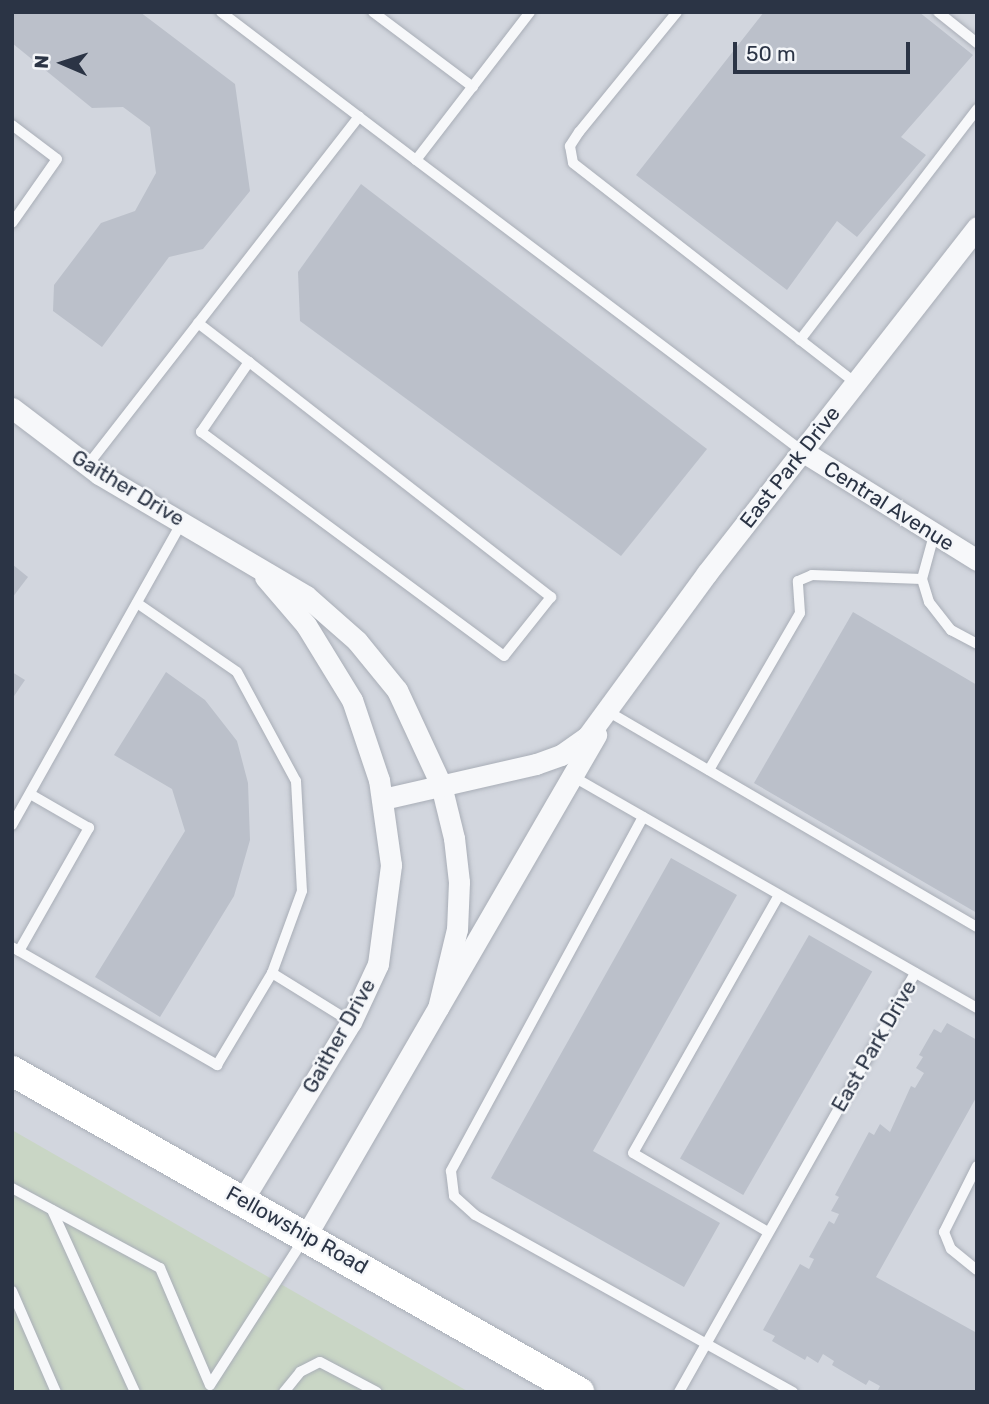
<!DOCTYPE html>
<html>
<head>
<meta charset="utf-8">
<style>
  body { margin:0 }
  #map { position:relative; width:989px; height:1404px; overflow:hidden; background:#e4e7ec; font-family:Rubik,sans-serif }
  div>[style] { position:absolute }
  .built>* { inset:0; background:#d2d6de; transform-origin:0 0 }
  .green>* { inset:0; background:#c9d6c5 }
  .building>* { inset:0; background:#bbc0ca; transform-origin:0 0 }
  .roads { filter:drop-shadow(0 0 2px #a9aeb7) drop-shadow(0 0 2px #a9aeb7) }
  .lane>* { height:10px; margin:-5px; padding:0 5px; transform-origin:5px; border-radius:5px; background:#f7f8fa }
  .street>* { height:21px; margin:-10.5px; padding:0 10.5px; transform-origin:10.5px; border-radius:10.5px; background:#f7f8fa }
  .secondary>* { height:30px; margin:-15px; padding:0 15px; transform-origin:15px; border-radius:15px; background:#fff }
  span { translate:-50% -50%; white-space:nowrap; text-align:center; line-height:1.15; -webkit-text-stroke:5px #f4f6f9; paint-order:stroke }
  .street-label { font-size:21px; color:#2b3445 }
  .frame { position:absolute; inset:0; border:14px solid #2b3445; pointer-events:none }
  .north { position:absolute; left:28px; top:28px; width:70px; height:70px; -webkit-text-stroke:5px #f4f6f9; paint-order:stroke; rotate:273deg; font-size:19px; font-weight:700; line-height:28px; text-align:center; color:#2b3445 }
  .north::after { content:''; display:block; margin:auto; width:24px; height:32px; background:#2b3445; clip-path:polygon(50% 0,100% 100%,50% 72%,0 100%) }
  .scale { position:absolute; left:733px; top:42px; width:177px; height:32px; box-sizing:border-box; border:4px solid #2b3445; border-top:0; padding-left:9px; font-size:21px; line-height:24px; white-space:nowrap; color:#2b3445; -webkit-text-stroke:5px #f4f6f9; paint-order:stroke }
</style>
</head>
<body>
<div id="map">
  <div class="built">
    <div style="left:12px;top:12px;width:965px;height:1380px"></div>
  </div>
  <div class="green">
    <div style="clip-path:polygon(12px 1130px,469px 1392px,12px 1392px)"></div>
  </div>
  <div class="building">
    <div style="clip-path:polygon(12px 12px,140px 12px,235px 84px,250px 191px,203px 249px,169px 257px,102px 347px,53px 311px,54px 285px,101px 223px,135px 211px,156px 173px,150px 127px,123px 107px,92px 108px,12px 43px)"></div>
    <div style="clip-path:polygon(764px 12px,919px 12px,973px 55px,901px 137px,926px 155px,857px 237px,837px 221px,787px 290px,636px 175px)"></div>
    <div style="clip-path:polygon(361px 184px,707px 449px,621px 556px,300px 321px,298px 272px)"></div>
    <div style="clip-path:polygon(12px 564px,28px 577px,12px 598px)"></div>
    <div style="clip-path:polygon(853px 612px,977px 685px,977px 913px,754px 783px)"></div>
    <div style="clip-path:polygon(12px 672px,25px 680px,12px 699px)"></div>
    <div style="clip-path:polygon(166px 672px,205px 700px,237px 741px,248px 783px,250px 840px,234px 896px,160px 1017px,95px 977px,185px 831px,172px 789px,114px 755px)"></div>
    <div style="clip-path:polygon(671px 858px,737px 895px,593px 1151px,720px 1223px,684px 1287px,491px 1178px)"></div>
    <div style="left:809px;top:935px;width:73px;height:258px;rotate:30deg"></div>
    <div style="clip-path:polygon(947px 1023px,977px 1040px,977px 1096px,876px 1277px,977px 1333px,977px 1392px,877px 1392px,880px 1386px,869px 1380px,866px 1385px,832px 1365px,834px 1361px,823px 1354px,818px 1363px,807px 1356px,805px 1360px,772px 1341px,775px 1336px,763px 1330px,800px 1264px,809px 1269px,814px 1259px,809px 1257px,829px 1221px,834px 1224px,839px 1214px,831px 1211px,839px 1197px,835px 1195px,869px 1132px,874px 1135px,880px 1124px,890px 1132px,911px 1086px,915px 1088px,924px 1073px,916px 1068px,923px 1057px,919px 1055px,934px 1029px,941px 1033px)"></div>
  </div>
  <div class="roads">
    <div class="lane">
      <div style="left:221px;top:12px;width:245px;rotate:37.2deg"></div>
      <div style="left:416px;top:160px;width:187px;rotate:-52.4deg"></div>
      <div style="left:373px;top:12px;width:125px;rotate:36.9deg"></div>
      <div style="left:677px;top:12px;width:155px;rotate:129.2deg"></div>
      <div style="left:579px;top:132px;width:17px;rotate:123deg"></div>
      <div style="left:570px;top:146px;width:17px;rotate:80deg"></div>
      <div style="left:573px;top:163px;width:358px;rotate:37.9deg"></div>
      <div style="left:938px;top:12px;width:50px;rotate:38.5deg"></div>
      <div style="left:12px;top:125px;width:56px;rotate:37.1deg"></div>
      <div style="left:57px;top:159px;width:78px;rotate:125.1deg"></div>
      <div style="left:416px;top:160px;width:483px;rotate:37deg"></div>
      <div style="left:198px;top:323px;width:64px;rotate:37.4deg"></div>
      <div style="left:249px;top:362px;width:383px;rotate:37.9deg"></div>
      <div style="left:551px;top:597px;width:75px;rotate:128.5deg"></div>
      <div style="left:504px;top:656px;width:377px;rotate:-143.5deg"></div>
      <div style="left:201px;top:432px;width:85px;rotate:-55.6deg"></div>
      <div style="left:800px;top:340px;width:291px;rotate:-52.5deg"></div>
      <div style="left:87px;top:466px;width:443px;rotate:-52.1deg"></div>
      <div style="left:934px;top:535px;width:46px;rotate:105.3deg"></div>
      <div style="left:922px;top:579px;width:24px;rotate:73deg"></div>
      <div style="left:929px;top:602px;width:36px;rotate:52deg"></div>
      <div style="left:951px;top:630px;width:30px;rotate:28deg"></div>
      <div style="left:137px;top:603px;width:121px;rotate:34.6deg"></div>
      <div style="left:237px;top:672px;width:124px;rotate:61.6deg"></div>
      <div style="left:296px;top:781px;width:110px;rotate:86.9deg"></div>
      <div style="left:302px;top:891px;width:87px;rotate:110.1deg"></div>
      <div style="left:609px;top:712px;width:426px;rotate:30.3deg"></div>
      <div style="left:709px;top:770px;width:181px;rotate:-59.9deg"></div>
      <div style="left:800px;top:613px;width:32px;rotate:-94deg"></div>
      <div style="left:798px;top:581px;width:15px;rotate:-23deg"></div>
      <div style="left:812px;top:575px;width:110px;rotate:2.1deg"></div>
      <div style="left:572px;top:776px;width:467px;rotate:29.8deg"></div>
      <div style="left:643px;top:817px;width:403px;rotate:118.5deg"></div>
      <div style="left:451px;top:1171px;width:25px;rotate:83deg"></div>
      <div style="left:454px;top:1196px;width:28px;rotate:42deg"></div>
      <div style="left:475px;top:1215px;width:364px;rotate:29.1deg"></div>
      <div style="left:12px;top:825px;width:347px;rotate:-60.7deg"></div>
      <div style="left:12px;top:947px;width:237px;rotate:29.9deg"></div>
      <div style="left:217px;top:1065px;width:107px;rotate:-59.1deg"></div>
      <div style="left:272px;top:973px;width:93px;rotate:31.8deg"></div>
      <div style="left:19px;top:951px;width:142px;rotate:-60.4deg"></div>
      <div style="left:89px;top:828px;width:68px;rotate:-150deg"></div>
      <div style="left:977px;top:1166px;width:74px;rotate:116.6deg"></div>
      <div style="left:944px;top:1232px;width:18px;rotate:68deg"></div>
      <div style="left:951px;top:1249px;width:33px;rotate:39deg"></div>
      <div style="left:12px;top:1188px;width:168px;rotate:28.4deg"></div>
      <div style="left:160px;top:1268px;width:127px;rotate:66.9deg"></div>
      <div style="left:210px;top:1385px;width:172px;rotate:-57.3deg"></div>
      <div style="left:52px;top:1210px;width:200px;rotate:65.5deg"></div>
      <div style="left:768px;top:1232px;width:156px;rotate:-149.7deg"></div>
      <div style="left:633px;top:1153px;width:296px;rotate:-60.5deg"></div>
      <div style="left:12px;top:1291px;width:110px;rotate:66.5deg"></div>
      <div style="left:284px;top:1392px;width:26px;rotate:-51deg"></div>
      <div style="left:300px;top:1372px;width:22px;rotate:-27deg"></div>
      <div style="left:320px;top:1362px;width:64px;rotate:27.8deg"></div>
      <div style="left:679px;top:1392px;width:481px;rotate:-60.6deg"></div>
    </div>
    <div class="street">
      <div style="left:12px;top:408px;width:109px;rotate:37.2deg"></div>
      <div style="left:99px;top:474px;width:240px;rotate:30.5deg"></div>
      <div style="left:306px;top:596px;width:68px;rotate:41.4deg"></div>
      <div style="left:357px;top:641px;width:63px;rotate:50.8deg"></div>
      <div style="left:397px;top:690px;width:105px;rotate:65.1deg"></div>
      <div style="left:441px;top:785px;width:55px;rotate:76.2deg"></div>
      <div style="left:454px;top:838px;width:44px;rotate:83.5deg"></div>
      <div style="left:459px;top:882px;width:47px;rotate:92.4deg"></div>
      <div style="left:457px;top:929px;width:81px;rotate:103.5deg"></div>
      <div style="left:802px;top:451px;width:206px;rotate:31.9deg"></div>
      <div style="left:383px;top:799px;width:157px;rotate:-12.9deg"></div>
      <div style="left:536px;top:764px;width:27px;rotate:-20deg"></div>
      <div style="left:561px;top:755px;width:32px;rotate:-35deg"></div>
      <div style="left:587px;top:737px;width:203px;rotate:-53.8deg"></div>
      <div style="left:707px;top:573px;width:439px;rotate:-52deg"></div>
      <div style="left:242px;top:1201px;width:210px;rotate:-58.7deg"></div>
      <div style="left:351px;top:1022px;width:64px;rotate:-65deg"></div>
      <div style="left:378px;top:964px;width:100px;rotate:-82.5deg"></div>
      <div style="left:391px;top:865px;width:86px;rotate:-98deg"></div>
      <div style="left:379px;top:780px;width:84px;rotate:-108.6deg"></div>
      <div style="left:352px;top:700px;width:88px;rotate:-121.5deg"></div>
      <div style="left:306px;top:625px;width:63px;rotate:-130.5deg"></div>
      <div style="left:307px;top:1234px;width:577px;rotate:-59.92deg"></div>
    </div>
    <div class="secondary">
      <div style="left:12px;top:1071px;width:652px;rotate:29.52deg"></div>
    </div>
  </div>
  <div class="street-label">
    <span style="left:790px;top:467px;rotate:-52deg">East Park Drive</span>
    <span style="left:128px;top:488px;rotate:31deg">Gaither Drive</span>
    <span style="left:889px;top:506px;rotate:32deg">Central Avenue</span>
    <span style="left:339px;top:1036px;rotate:-61deg">Gaither Drive</span>
    <span style="left:874px;top:1046px;rotate:-60deg">East Park Drive</span>
    <span style="left:297px;top:1230px;rotate:29deg">Fellowship Road</span>
  </div>
  <div class="frame"></div>
  <div class="north">N</div>
  <div class="scale">50 m</div>
</div>
</body>
</html>
